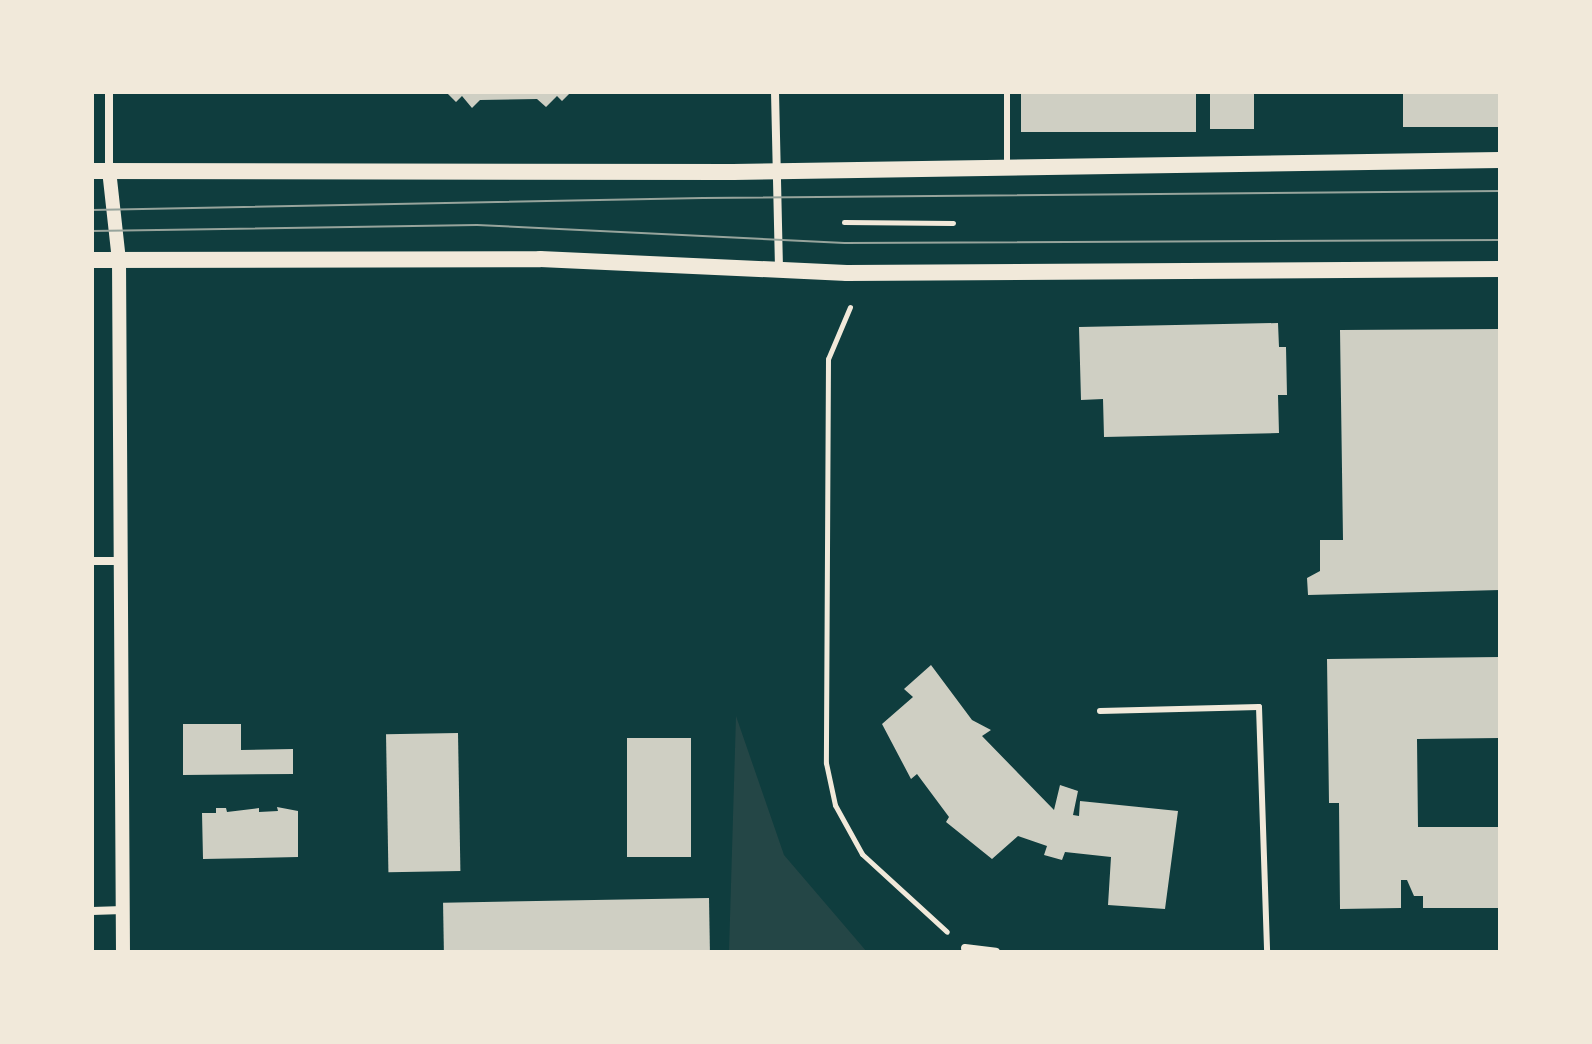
<!DOCTYPE html>
<html>
<head>
<meta charset="utf-8">
<style>
  body { margin:0 }
  #map { position:relative; width:1592px; height:1044px; overflow:hidden; background:#0f3d3e; font-family:Georgia,serif }
  div>[style] { position:absolute }
  .green>* { inset:0; background:#244646 }
  .building>* { inset:0; background:#cfcfc3; transform-origin:0 0 }
  .path>* { height:5px; margin:-2.5px; padding:0 2.5px; transform-origin:2.5px; border-radius:2.5px; background:#f1e9da }
  .service>* { height:6px; margin:-3px; padding:0 3px; transform-origin:3px; border-radius:3px; background:#f1e9da }
  .minor>* { height:8px; margin:-4px; padding:0 4px; transform-origin:4px; border-radius:4px; background:#f1e9da }
  .tertiary>* { height:14px; margin:-7px; padding:0 7px; transform-origin:7px; border-radius:7px; background:#f1e9da }
  .secondary>* { height:16px; margin:-8px; padding:0 8px; transform-origin:8px; border-radius:8px; background:#f1e9da }
  .tram>* { height:2px; margin:-1px; padding:0 1px; transform-origin:1px; border-radius:1px; background:#97a49c }
  span { translate:-50% -50%; white-space:nowrap; text-align:center; line-height:1.15; -webkit-text-stroke:8px #f1e9da; paint-order:stroke }
  .frame { position:absolute; inset:0; border:94px solid #f1e9da; pointer-events:none }
</style>
</head>
<body>
<div id="map">
  <div class="green">
    <div style="clip-path:polygon(736px 716px,784px 855px,867px 952px,729px 952px)"></div>
  </div>
  <div class="building">
    <div style="clip-path:polygon(446px 92px,571px 92px,562px 101px,557px 96px,546px 107px,537px 99px,480px 100px,472px 108px,462px 96px,456px 102px)"></div>
    <div style="left:1021px;top:92px;width:175px;height:40px"></div>
    <div style="left:1210px;top:92px;width:44px;height:37px"></div>
    <div style="left:1403px;top:92px;width:97px;height:35px"></div>
    <div style="clip-path:polygon(1278px 323px,1279px 347px,1286px 347px,1287px 395px,1278px 395px,1279px 433px,1104px 437px,1103px 399px,1081px 400px,1079px 327px)"></div>
    <div style="clip-path:polygon(1500px 329px,1500px 590px,1308px 595px,1307px 578px,1320px 571px,1320px 540px,1343px 540px,1340px 330px)"></div>
    <div style="clip-path:polygon(1500px 657px,1500px 738px,1417px 739px,1418px 827px,1500px 827px,1500px 908px,1423px 908px,1423px 896px,1414px 896px,1407px 880px,1401px 880px,1401px 908px,1340px 909px,1339px 803px,1329px 803px,1327px 659px)"></div>
    <div style="clip-path:polygon(931px 665px,972px 720px,991px 730px,982px 736px,1054px 810px,1060px 785px,1078px 791px,1073px 815px,1079px 816px,1080px 801px,1178px 811px,1165px 909px,1108px 905px,1111px 857px,1065px 852px,1062px 860px,1044px 855px,1047px 846px,1018px 836px,992px 859px,946px 822px,949px 817px,917px 774px,911px 779px,882px 724px,913px 697px,904px 689px)"></div>
    <div style="clip-path:polygon(183px 724px,241px 724px,241px 750px,293px 749px,293px 774px,183px 775px)"></div>
    <div style="left:458px;top:733px;width:138px;height:72px;rotate:89deg"></div>
    <div style="left:627px;top:738px;width:64px;height:119px"></div>
    <div style="clip-path:polygon(277px 807px,298px 811px,298px 857px,203px 859px,202px 813px,216px 813px,216px 808px,226px 808px,227px 812px,259px 808px,259px 812px,278px 811px)"></div>
    <div style="left:709px;top:898px;width:54px;height:266px;rotate:89deg"></div>
  </div>
  <div class="path">
    <div style="left:844px;top:222px;width:109px;rotate:0.5deg"></div>
    <div style="left:850px;top:307px;width:56px;rotate:112.9deg"></div>
    <div style="left:828px;top:359px;width:404px;rotate:90.3deg"></div>
    <div style="left:826px;top:763px;width:43px;rotate:77.9deg"></div>
    <div style="left:835px;top:805px;width:56px;rotate:61.1deg"></div>
    <div style="left:862px;top:854px;width:115px;rotate:42.5deg"></div>
  </div>
  <div class="service">
    <div style="left:1007px;top:166px;width:74px;rotate:-90deg"></div>
    <div style="left:1100px;top:711px;width:159px;rotate:-1.4deg"></div>
    <div style="left:1259px;top:707px;width:245px;rotate:88.1deg"></div>
  </div>
  <div class="minor">
    <div style="left:775px;top:92px;width:177px;rotate:88.7deg"></div>
    <div style="left:109px;top:170px;width:78px;rotate:-90deg"></div>
    <div style="left:92px;top:561px;width:26px"></div>
    <div style="left:92px;top:911px;width:31px;rotate:-2deg"></div>
    <div style="left:965px;top:948px;width:31px;rotate:7deg"></div>
  </div>
  <div class="tertiary">
    <div style="left:109px;top:170px;width:91px;rotate:83.7deg"></div>
    <div style="left:119px;top:260px;width:692px;rotate:89.67deg"></div>
  </div>
  <div class="secondary">
    <div style="left:92px;top:171px;width:641px;rotate:0.09deg"></div>
    <div style="left:733px;top:172px;width:767px;rotate:-0.9deg"></div>
    <div style="left:92px;top:260px;width:448px;rotate:-0.1deg"></div>
    <div style="left:540px;top:259px;width:307px;rotate:2.6deg"></div>
    <div style="left:847px;top:273px;width:653px;rotate:-0.35deg"></div>
  </div>
  <div class="tram">
    <div style="left:92px;top:210px;width:611px;rotate:-1.13deg"></div>
    <div style="left:703px;top:198px;width:797px;rotate:-0.5deg"></div>
    <div style="left:92px;top:231px;width:385px;rotate:-0.9deg"></div>
    <div style="left:477px;top:225px;width:368px;rotate:2.8deg"></div>
    <div style="left:845px;top:243px;width:655px;rotate:-0.26deg"></div>
  </div>
  <div class="frame"></div>
</div>
</body>
</html>
